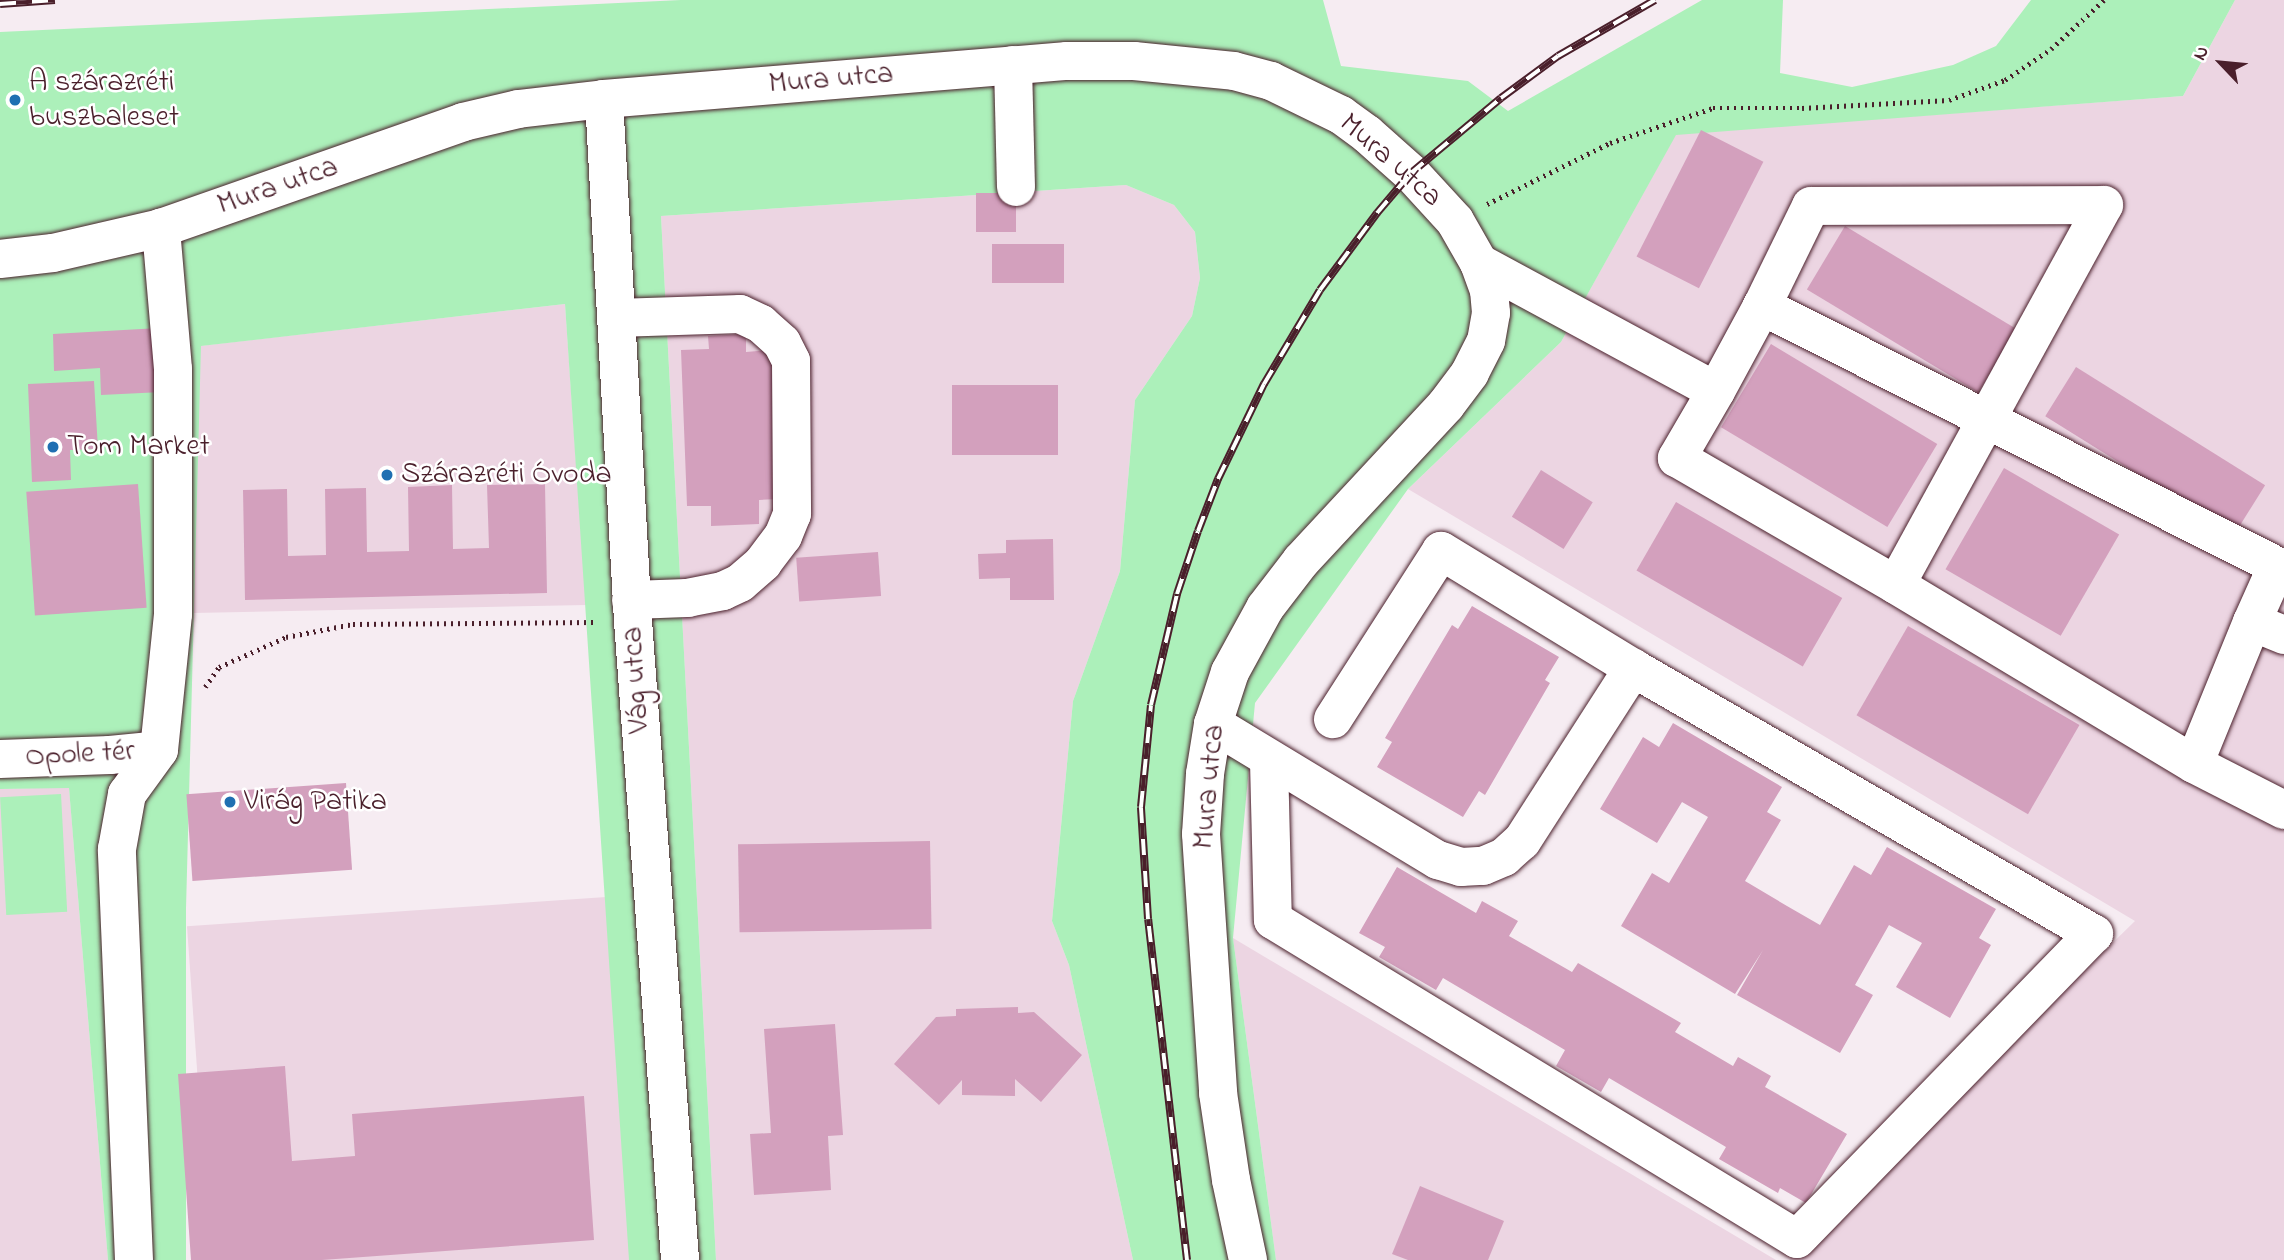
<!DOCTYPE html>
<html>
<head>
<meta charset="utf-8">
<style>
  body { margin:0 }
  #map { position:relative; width:2284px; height:1260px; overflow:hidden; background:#f6ecf2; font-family:"Indie Flower",sans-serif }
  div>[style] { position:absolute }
  .built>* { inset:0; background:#ecd5e2; transform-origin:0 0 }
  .green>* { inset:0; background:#acf0ba; transform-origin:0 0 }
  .building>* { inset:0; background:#d3a0bd; transform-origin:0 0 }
  .path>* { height:4.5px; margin-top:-2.25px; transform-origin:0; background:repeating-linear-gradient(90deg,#4a1f2b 0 2px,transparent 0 7px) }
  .roads { filter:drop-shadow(0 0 2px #4a1f2b) drop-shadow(0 0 2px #4a1f2b) }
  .minor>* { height:38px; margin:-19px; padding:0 19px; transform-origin:19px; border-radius:19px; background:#fff }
  .rail>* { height:8px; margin-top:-4px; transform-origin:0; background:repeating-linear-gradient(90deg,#fff 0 16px,#4a1f2b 0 32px); box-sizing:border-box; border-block:2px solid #4a1f2b }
  .dots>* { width:19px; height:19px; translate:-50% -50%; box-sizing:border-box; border:4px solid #fff; border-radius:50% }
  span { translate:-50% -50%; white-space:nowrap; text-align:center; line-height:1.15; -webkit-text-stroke:5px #fff; paint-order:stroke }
  .street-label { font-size:30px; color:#4a1f2b }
  .poi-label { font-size:30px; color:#4a1f2b }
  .left { translate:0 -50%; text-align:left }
  .north { position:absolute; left:2186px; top:28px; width:70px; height:70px; -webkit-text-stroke:5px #fff; paint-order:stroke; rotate:296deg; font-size:19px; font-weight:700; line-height:28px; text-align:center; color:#4a1f2b }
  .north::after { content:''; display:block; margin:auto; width:24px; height:32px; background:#4a1f2b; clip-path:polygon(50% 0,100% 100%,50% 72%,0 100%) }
</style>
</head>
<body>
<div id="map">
  <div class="built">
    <div style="clip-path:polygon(2235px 0,2284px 0,2284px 1260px,1789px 1260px,2135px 921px,1408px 489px,1561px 342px,1676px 134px,2183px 96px)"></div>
    <div style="clip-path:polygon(1126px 185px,1174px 205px,1195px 232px,1200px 278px,1192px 316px,1135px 400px,1120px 571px,1073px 701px,1052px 921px,1069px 965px,1133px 1260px,716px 1260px,661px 216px)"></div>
    <div style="clip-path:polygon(565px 304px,586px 605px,193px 613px,200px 346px)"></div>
    <div style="clip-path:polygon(69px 787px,108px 1260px,0 1260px,0 789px)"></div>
    <div style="left:606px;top:897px;width:364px;height:420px;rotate:86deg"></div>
    <div style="clip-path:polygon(1233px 938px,1776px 1260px,1276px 1260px)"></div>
  </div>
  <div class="green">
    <div style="clip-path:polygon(681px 0,1323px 0,1341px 66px,1468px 81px,1508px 111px,1702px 0,1783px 0,1780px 73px,1852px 87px,1953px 65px,1996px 46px,2031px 0,2235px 0,2183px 96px,1676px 135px,1561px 342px,1408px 489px,1255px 703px,1233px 938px,1276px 1260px,1133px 1260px,1069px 965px,1052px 921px,1073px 701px,1120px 571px,1135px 400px,1192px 316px,1200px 278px,1195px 232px,1174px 205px,1126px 185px,661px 216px,716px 1260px,629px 1260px,565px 304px,201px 346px,186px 909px,186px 1260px,108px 1260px,69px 788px,0 789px,0 32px)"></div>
    <div style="left:61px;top:794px;width:118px;height:61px;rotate:87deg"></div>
  </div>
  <div class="building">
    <div style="left:1701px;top:130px;width:70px;height:142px;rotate:27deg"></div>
    <div style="left:976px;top:193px;width:40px;height:39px"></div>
    <div style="left:1845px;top:226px;width:200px;height:74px;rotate:31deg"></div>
    <div style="left:992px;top:244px;width:72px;height:39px"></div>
    <div style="clip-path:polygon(159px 328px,162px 392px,101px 395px,100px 368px,54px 371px,53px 334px)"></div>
    <div style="clip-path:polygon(746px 334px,746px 352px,771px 350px,777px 499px,759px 500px,759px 524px,711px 526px,711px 506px,687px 506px,681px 350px,709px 349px,708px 336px)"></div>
    <div style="left:1771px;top:344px;width:194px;height:97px;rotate:31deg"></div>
    <div style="left:2076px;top:367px;width:223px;height:58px;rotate:32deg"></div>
    <div style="clip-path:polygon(94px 381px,98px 449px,70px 450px,71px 480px,32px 482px,28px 384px)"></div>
    <div style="left:952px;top:385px;width:106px;height:70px"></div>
    <div style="left:2004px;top:468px;width:133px;height:117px;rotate:30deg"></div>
    <div style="left:1541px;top:470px;width:61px;height:55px;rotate:32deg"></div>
    <div style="left:138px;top:484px;width:124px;height:112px;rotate:86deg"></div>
    <div style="clip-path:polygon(545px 484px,547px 593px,245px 600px,243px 490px,287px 489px,288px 556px,326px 555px,325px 489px,366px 488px,367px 552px,409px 551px,408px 487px,452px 485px,453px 549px,489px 548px,487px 485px)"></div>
    <div style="left:1676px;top:502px;width:192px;height:79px;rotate:30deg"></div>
    <div style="clip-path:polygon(1053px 539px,1054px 600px,1010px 600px,1010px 578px,979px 579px,978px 554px,1006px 553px,1006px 540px)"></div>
    <div style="left:878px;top:552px;width:44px;height:82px;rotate:86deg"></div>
    <div style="clip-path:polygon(1472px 606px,1559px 657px,1545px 680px,1550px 683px,1485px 795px,1479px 791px,1463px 817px,1377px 767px,1392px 742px,1385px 738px,1452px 625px,1458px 629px)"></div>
    <div style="left:1908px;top:626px;width:198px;height:103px;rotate:30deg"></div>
    <div style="clip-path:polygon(1673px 723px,1782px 787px,1767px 812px,1781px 820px,1745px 881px,1787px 906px,1820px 925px,1854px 865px,1871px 875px,1887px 847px,1996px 909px,1979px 938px,1991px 945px,1950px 1018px,1896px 987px,1922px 943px,1889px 925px,1855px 985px,1873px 995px,1840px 1053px,1737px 995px,1763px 950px,1735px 994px,1621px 926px,1652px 873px,1669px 883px,1708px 817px,1682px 802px,1657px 843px,1600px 809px,1643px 737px,1659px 747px)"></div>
    <div style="left:346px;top:783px;width:87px;height:160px;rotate:86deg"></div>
    <div style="left:930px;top:841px;width:88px;height:192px;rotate:89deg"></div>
    <div style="clip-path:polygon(1397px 867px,1476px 913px,1482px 901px,1518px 921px,1509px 936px,1572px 972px,1578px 963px,1681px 1023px,1675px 1032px,1733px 1066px,1738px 1057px,1771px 1076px,1765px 1087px,1847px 1134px,1806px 1203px,1780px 1188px,1778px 1193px,1719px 1159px,1726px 1147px,1609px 1078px,1601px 1092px,1556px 1066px,1565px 1050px,1443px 978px,1436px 990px,1379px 957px,1385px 947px,1359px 933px)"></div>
    <div style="clip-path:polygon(1018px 1007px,1018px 1013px,1034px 1012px,1082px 1055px,1041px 1102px,1015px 1079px,1015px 1096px,962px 1095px,962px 1080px,939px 1105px,894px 1064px,936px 1017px,956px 1016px,956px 1009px)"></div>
    <div style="clip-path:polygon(835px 1024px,843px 1135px,828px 1136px,831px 1190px,754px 1195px,750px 1134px,771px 1133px,764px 1029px)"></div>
    <div style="clip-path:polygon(285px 1066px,292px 1161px,355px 1156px,352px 1114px,584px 1096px,594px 1240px,322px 1260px,191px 1260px,178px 1074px)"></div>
    <div style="clip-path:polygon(1420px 1186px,1504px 1221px,1488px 1260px,1408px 1260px,1392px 1254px)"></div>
  </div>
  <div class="path">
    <div style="left:1487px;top:204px;width:137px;rotate:-26.4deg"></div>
    <div style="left:1610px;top:143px;width:109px;rotate:-18.8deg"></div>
    <div style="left:1713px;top:108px;width:89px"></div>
    <div style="left:1802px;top:108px;width:147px;rotate:-3.1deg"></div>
    <div style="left:1949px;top:100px;width:59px;rotate:-19.7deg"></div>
    <div style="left:2005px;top:80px;width:55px;rotate:-34deg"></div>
    <div style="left:2051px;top:49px;width:72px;rotate:-42.8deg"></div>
    <div style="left:205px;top:687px;width:24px;rotate:-55deg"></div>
    <div style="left:219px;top:667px;width:73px;rotate:-24.1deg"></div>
    <div style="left:286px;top:637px;width:68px;rotate:-11deg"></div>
    <div style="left:353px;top:624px;width:242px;rotate:-0.5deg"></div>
  </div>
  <div class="roads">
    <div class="minor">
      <div style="left:1013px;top:65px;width:122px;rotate:88.6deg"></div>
      <div style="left:604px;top:99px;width:523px;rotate:86.82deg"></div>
      <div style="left:633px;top:621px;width:641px;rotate:85.79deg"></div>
      <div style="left:0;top:259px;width:53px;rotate:-6.5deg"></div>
      <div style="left:53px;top:253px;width:111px;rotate:-13deg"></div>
      <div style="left:161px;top:228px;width:320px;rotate:-19.3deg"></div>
      <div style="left:463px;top:122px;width:57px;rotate:-13.3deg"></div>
      <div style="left:518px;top:109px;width:87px;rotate:-6.6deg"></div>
      <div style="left:604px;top:99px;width:465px;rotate:-4.7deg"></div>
      <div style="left:1067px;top:61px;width:67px"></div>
      <div style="left:1134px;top:61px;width:100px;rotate:5.7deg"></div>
      <div style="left:1234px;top:71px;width:38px;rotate:15deg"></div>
      <div style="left:1271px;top:81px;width:78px;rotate:25.9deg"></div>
      <div style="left:1341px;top:115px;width:32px;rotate:36deg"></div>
      <div style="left:1367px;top:134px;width:59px;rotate:41.6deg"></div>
      <div style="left:1411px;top:173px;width:65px;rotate:47.5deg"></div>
      <div style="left:1455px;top:221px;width:48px;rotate:60.3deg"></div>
      <div style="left:1479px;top:263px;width:29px;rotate:70deg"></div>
      <div style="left:1489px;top:290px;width:23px;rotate:85deg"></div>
      <div style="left:1491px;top:313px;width:28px;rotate:100deg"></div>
      <div style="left:1486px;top:341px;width:36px;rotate:117deg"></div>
      <div style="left:1470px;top:373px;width:40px;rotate:127deg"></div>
      <div style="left:1446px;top:405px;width:213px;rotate:132.9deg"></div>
      <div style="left:1301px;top:561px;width:59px;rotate:127.5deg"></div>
      <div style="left:1265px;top:608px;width:73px;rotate:118.7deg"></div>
      <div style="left:1230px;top:672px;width:55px;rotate:108.1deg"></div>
      <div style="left:1213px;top:724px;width:51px;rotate:99.1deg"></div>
      <div style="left:1205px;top:774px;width:60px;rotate:93.8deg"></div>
      <div style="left:1201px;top:834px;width:260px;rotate:86.2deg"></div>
      <div style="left:1218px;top:1093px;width:88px;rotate:81.5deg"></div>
      <div style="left:1231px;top:1180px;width:82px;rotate:78deg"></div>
      <div style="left:1479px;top:263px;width:269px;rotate:28.4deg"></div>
      <div style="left:1716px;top:391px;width:97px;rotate:-61.6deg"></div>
      <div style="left:1762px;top:306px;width:577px;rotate:26.79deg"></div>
      <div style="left:2277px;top:566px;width:61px;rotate:114.1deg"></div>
      <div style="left:2252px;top:622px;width:35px;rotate:22deg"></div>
      <div style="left:1762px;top:306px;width:111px;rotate:-63.9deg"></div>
      <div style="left:1811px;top:206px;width:293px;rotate:-0.2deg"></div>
      <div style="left:2104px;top:205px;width:433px;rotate:118.7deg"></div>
      <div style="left:1896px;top:585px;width:348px;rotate:31deg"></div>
      <div style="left:616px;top:318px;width:124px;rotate:-1.8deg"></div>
      <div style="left:740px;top:314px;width:23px;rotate:25deg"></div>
      <div style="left:761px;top:324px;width:28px;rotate:42deg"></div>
      <div style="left:782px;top:343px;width:20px;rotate:63deg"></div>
      <div style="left:791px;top:361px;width:153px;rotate:89.6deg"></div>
      <div style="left:792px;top:514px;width:24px;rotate:112deg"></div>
      <div style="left:783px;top:536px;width:34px;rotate:127deg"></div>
      <div style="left:763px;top:563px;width:30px;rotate:139deg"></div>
      <div style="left:740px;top:583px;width:19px;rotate:155deg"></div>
      <div style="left:723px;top:591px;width:36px;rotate:169deg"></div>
      <div style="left:688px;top:598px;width:57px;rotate:178deg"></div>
      <div style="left:1716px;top:391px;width:78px;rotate:120.2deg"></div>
      <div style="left:1677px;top:458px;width:253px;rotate:30.1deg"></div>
      <div style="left:2252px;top:622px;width:153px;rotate:112.2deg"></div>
      <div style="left:2194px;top:764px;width:101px;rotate:27.1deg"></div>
      <div style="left:1213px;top:724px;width:263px;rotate:31.2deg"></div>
      <div style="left:1438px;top:860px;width:24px;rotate:17deg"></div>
      <div style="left:1461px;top:867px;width:22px;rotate:-3deg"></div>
      <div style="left:1483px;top:866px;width:23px;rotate:-23deg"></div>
      <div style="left:1504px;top:857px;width:24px;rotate:-42deg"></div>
      <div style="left:1522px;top:841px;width:206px;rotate:-57.3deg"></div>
      <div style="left:0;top:759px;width:110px;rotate:-2.1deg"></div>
      <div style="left:110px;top:755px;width:49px;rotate:-5.8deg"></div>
      <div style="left:1269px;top:761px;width:159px;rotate:88.6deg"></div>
      <div style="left:1273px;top:920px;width:613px;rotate:31.33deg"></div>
      <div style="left:1797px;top:1239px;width:426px;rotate:-45.8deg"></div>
      <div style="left:2094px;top:934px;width:532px;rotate:-150.01deg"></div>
      <div style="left:1633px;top:668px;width:225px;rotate:-148.6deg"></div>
      <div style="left:1441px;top:551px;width:200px;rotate:122.7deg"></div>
      <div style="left:134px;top:1260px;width:411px;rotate:-92.4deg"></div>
      <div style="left:117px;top:849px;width:56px;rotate:-79.7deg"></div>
      <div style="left:127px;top:794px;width:54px;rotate:-54deg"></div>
      <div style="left:159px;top:750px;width:137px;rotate:-84.1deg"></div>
      <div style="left:173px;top:614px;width:245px;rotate:-90deg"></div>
      <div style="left:173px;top:369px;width:142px;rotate:-94.9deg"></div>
    </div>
  </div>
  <div class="rail">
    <div style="left:0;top:4px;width:55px;rotate:-4.2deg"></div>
    <div style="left:1187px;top:1260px;width:343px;rotate:-96.5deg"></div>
    <div style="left:1148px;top:919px;width:112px;rotate:-93.6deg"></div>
    <div style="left:1141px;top:807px;width:102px;rotate:-84.4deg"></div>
    <div style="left:1151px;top:705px;width:114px;rotate:-76.8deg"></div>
    <div style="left:1177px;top:594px;width:66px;rotate:-71.6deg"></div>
    <div style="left:1198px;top:531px;width:56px;rotate:-69deg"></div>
    <div style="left:1218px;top:479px;width:106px;rotate:-64.2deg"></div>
    <div style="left:1264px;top:384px;width:109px;rotate:-59.2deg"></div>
    <div style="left:1320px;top:290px;width:96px;rotate:-53.5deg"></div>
    <div style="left:1377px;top:213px;width:52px;rotate:-49.6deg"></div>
    <div style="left:1411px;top:173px;width:117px;rotate:-39.8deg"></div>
    <div style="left:1501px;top:98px;width:71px;rotate:-36.4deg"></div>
    <div style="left:1558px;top:56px;width:112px;rotate:-30deg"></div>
  </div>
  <div class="dots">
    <div style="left:15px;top:100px;background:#1f6fb2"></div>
    <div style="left:53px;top:447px;background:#1f6fb2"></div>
    <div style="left:387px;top:475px;background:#1f6fb2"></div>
    <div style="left:230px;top:802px;background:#1f6fb2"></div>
  </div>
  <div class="street-label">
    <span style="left:831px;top:80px;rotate:-5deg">Mura utca</span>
    <span style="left:1390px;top:161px;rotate:41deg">Mura utca</span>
    <span style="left:278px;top:187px;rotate:-19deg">Mura utca</span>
    <span style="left:637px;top:680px;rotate:-94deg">Vág utca</span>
    <span style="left:80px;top:755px;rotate:-3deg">Opole tér</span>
    <span style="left:1210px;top:787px;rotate:-85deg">Mura utca</span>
  </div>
  <div class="poi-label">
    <span class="left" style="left:29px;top:100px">A szárazréti<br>buszbaleset</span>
    <span class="left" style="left:67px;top:447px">Tom Market</span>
    <span class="left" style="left:401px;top:475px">Szárazréti Óvoda</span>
    <span class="left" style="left:244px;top:802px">Virág Patika</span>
  </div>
  <div class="north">N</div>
</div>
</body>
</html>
